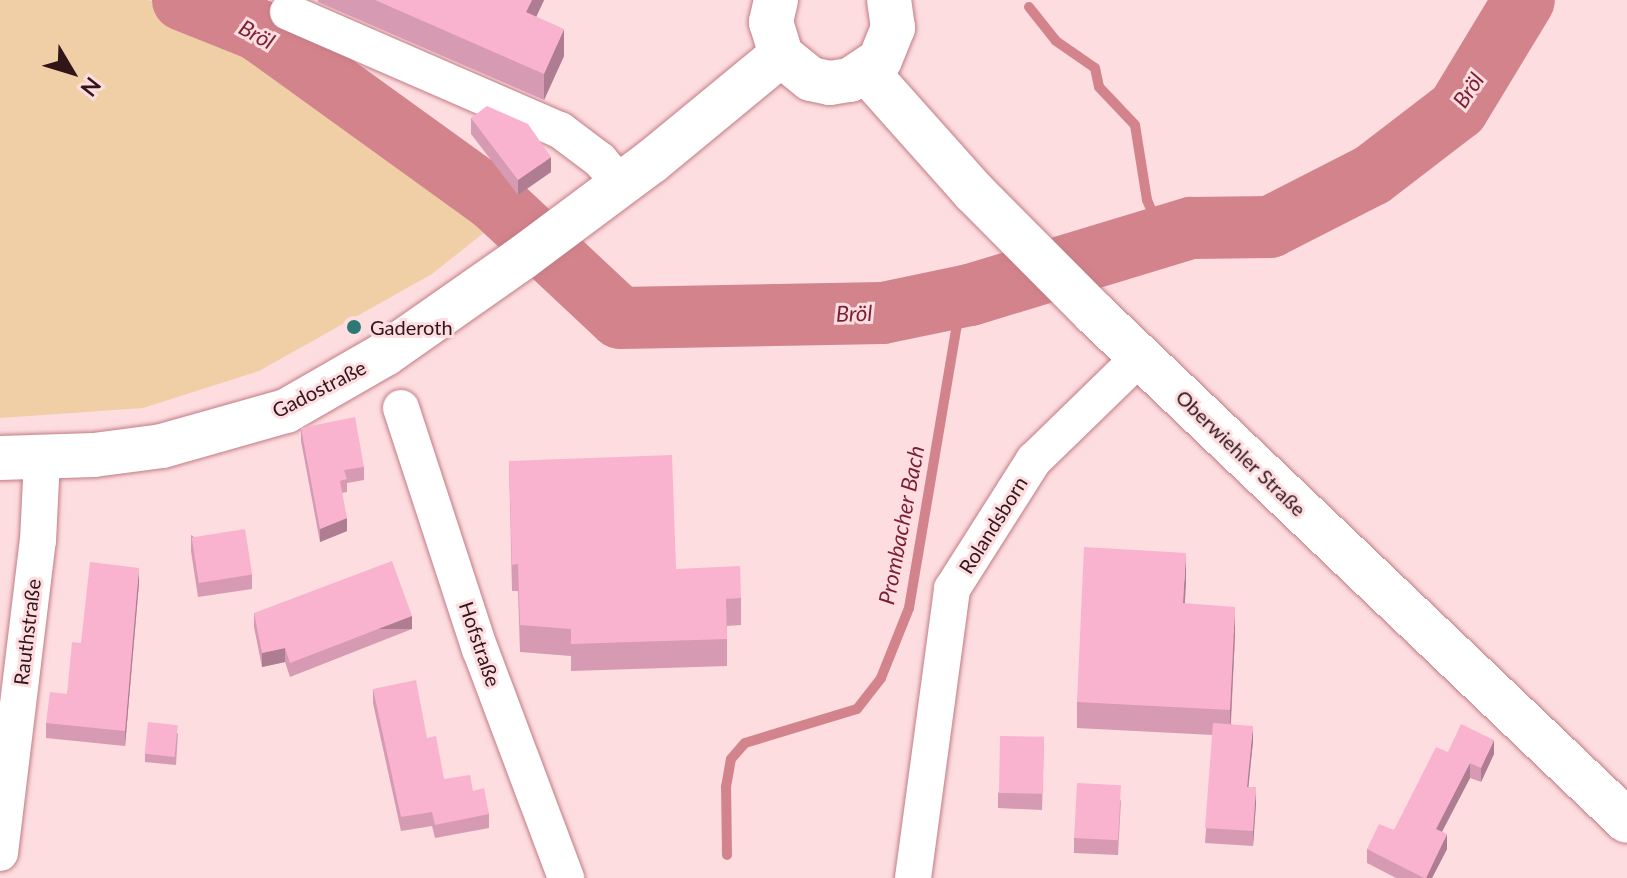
<!DOCTYPE html>
<html>
<head>
<meta charset="utf-8">
<style>
  body { margin:0 }
  #map { position:relative; width:1627px; height:878px; overflow:hidden; background:#fddde0; font-family:Lato,sans-serif }
  div>[style] { position:absolute }
  .green>* { inset:0; background:#f0cfa6 }
  .stream>* { height:10px; margin:-5px; padding:0 5px; transform-origin:5px; border-radius:5px; background:#d3838c }
  .river>* { height:62px; margin:-31px; padding:0 31px; transform-origin:31px; border-radius:31px; background:#d3838c }
  .roads { filter:drop-shadow(0 0 2px #c27c83) drop-shadow(0 0 2px #c27c83) }
  .minor>* { height:36px; margin:-18px; padding:0 18px; transform-origin:18px; border-radius:18px; background:#fff }
  .major>* { height:44px; margin:-22px; padding:0 22px; transform-origin:22px; border-radius:22px; background:#fff }
  .wall>* { inset:0; background:#d69ab2 }
  .shaded-wall>* { inset:0; background:#ae7d91; transform-origin:0 0 }
  .building>* { inset:0; background:#f9b3cf; transform-origin:0 0 }
  .dots>* { width:22px; height:22px; translate:-50% -50%; box-sizing:border-box; border:4px solid #fddde0; border-radius:50% }
  span { translate:-50% -50%; white-space:nowrap; text-align:center; line-height:1.15; -webkit-text-stroke:6px #fddde0; paint-order:stroke }
  .poi-label { font-size:20px; color:#311519 }
  .left { translate:0 -50%; text-align:left }
  .street-label { font-size:20px; color:#311519 }
  .water-label { font-size:22px; color:#7c1e32; font-style:italic }
  .north { position:absolute; left:32px; top:32px; width:80px; height:80px; -webkit-text-stroke:6px #fddde0; paint-order:stroke; rotate:128deg; font-size:22px; font-weight:700; line-height:32px; text-align:center; color:#311519 }
  .north::after { content:''; display:block; margin:auto; width:28px; height:36px; background:#311519; clip-path:polygon(50% 0,100% 100%,50% 72%,0 100%) }
</style>
</head>
<body>
<div id="map">
  <div class="green">
    <div style="clip-path:polygon(0 0,147px 0,245px 16px,520px 204px,432px 274px,259px 371px,143px 408px,0 418px)"></div>
  </div>
  <div class="stream">
    <div style="left:1029px;top:7px;width:43px;rotate:51.5deg"></div>
    <div style="left:1056px;top:41px;width:47px;rotate:34.7deg"></div>
    <div style="left:1095px;top:68px;width:19px;rotate:78deg"></div>
    <div style="left:1099px;top:87px;width:52px;rotate:46.5deg"></div>
    <div style="left:1135px;top:125px;width:76px;rotate:80.9deg"></div>
    <div style="left:1147px;top:200px;width:40px;rotate:66.6deg"></div>
    <div style="left:727px;top:855px;width:68px;rotate:-90.8deg"></div>
    <div style="left:726px;top:787px;width:28px;rotate:-80deg"></div>
    <div style="left:731px;top:759px;width:21px;rotate:-49deg"></div>
    <div style="left:745px;top:743px;width:117px;rotate:-16.9deg"></div>
    <div style="left:857px;top:709px;width:39px;rotate:-52deg"></div>
    <div style="left:881px;top:678px;width:75px;rotate:-68.2deg"></div>
    <div style="left:909px;top:608px;width:316px;rotate:-80.4deg"></div>
  </div>
  <div class="river">
    <div style="left:183px;top:0;width:81px;rotate:21.8deg"></div>
    <div style="left:258px;top:30px;width:292px;rotate:35.8deg"></div>
    <div style="left:495px;top:201px;width:171px;rotate:43.1deg"></div>
    <div style="left:620px;top:318px;width:263px;rotate:-1.1deg"></div>
    <div style="left:883px;top:313px;width:89px;rotate:-11.7deg"></div>
    <div style="left:970px;top:295px;width:231px;rotate:-16.9deg"></div>
    <div style="left:1191px;top:228px;width:79px;rotate:-0.7deg"></div>
    <div style="left:1270px;top:227px;width:114px;rotate:-27deg"></div>
    <div style="left:1372px;top:175px;width:108px;rotate:-37.5deg"></div>
    <div style="left:1458px;top:109px;width:127px;rotate:-58.8deg"></div>
  </div>
  <div class="roads">
    <div class="minor">
      <div style="left:288px;top:12px;width:296px;rotate:23.5deg"></div>
      <div style="left:560px;top:130px;width:50px;rotate:36.9deg"></div>
      <div style="left:600px;top:160px;width:31px;rotate:50deg"></div>
      <div style="left:401px;top:408px;width:254px;rotate:71.9deg"></div>
      <div style="left:480px;top:649px;width:245px;rotate:69.4deg"></div>
      <div style="left:0;top:853px;width:314px;rotate:-83.1deg"></div>
      <div style="left:38px;top:541px;width:83px;rotate:-87.2deg"></div>
      <div style="left:913px;top:878px;width:292px;rotate:-82.3deg"></div>
      <div style="left:952px;top:589px;width:153px;rotate:-57.6deg"></div>
      <div style="left:1034px;top:460px;width:148px;rotate:-44.2deg"></div>
    </div>
    <div class="major">
      <div style="left:776px;top:0;width:23px;rotate:103deg"></div>
      <div style="left:771px;top:22px;width:34px;rotate:73deg"></div>
      <div style="left:781px;top:55px;width:38px;rotate:39deg"></div>
      <div style="left:811px;top:79px;width:19px;rotate:12deg"></div>
      <div style="left:830px;top:83px;width:20px;rotate:-9deg"></div>
      <div style="left:850px;top:80px;width:36px;rotate:-34deg"></div>
      <div style="left:880px;top:60px;width:35px;rotate:-68deg"></div>
      <div style="left:893px;top:28px;width:28px;rotate:-98deg"></div>
      <div style="left:867px;top:72px;width:161px;rotate:48.3deg"></div>
      <div style="left:974px;top:192px;width:170px;rotate:45.2deg"></div>
      <div style="left:1094px;top:313px;width:736px;rotate:43.62deg"></div>
      <div style="left:0;top:458px;width:94px;rotate:-1.8deg"></div>
      <div style="left:94px;top:455px;width:69px;rotate:-7.5deg"></div>
      <div style="left:162px;top:446px;width:129px;rotate:-15.8deg"></div>
      <div style="left:286px;top:411px;width:114px;rotate:-29.9deg"></div>
      <div style="left:385px;top:354px;width:167px;rotate:-35deg"></div>
      <div style="left:522px;top:258px;width:161px;rotate:-36.7deg"></div>
      <div style="left:651px;top:162px;width:168px;rotate:-39.5deg"></div>
    </div>
  </div>
  <div class="wall">
    <div style="clip-path:polygon(318px 0,544px 0,536px 17px,564px 56px,544px 100px,318px 2px)"></div>
    <div style="clip-path:polygon(471px 118px,551px 172px,518px 195px,471px 134px)"></div>
    <div style="clip-path:polygon(301px 428px,364px 467px,364px 480px,347px 483px,347px 492px,342px 493px,347px 531px,320px 542px,301px 441px)"></div>
    <div style="clip-path:polygon(509px 461px,676px 569px,741px 598px,741px 625px,727px 626px,727px 666px,571px 671px,571px 656px,520px 652px,518px 591px,512px 591px)"></div>
    <div style="clip-path:polygon(191px 535px,252px 574px,252px 589px,198px 597px,191px 551px)"></div>
    <div style="clip-path:polygon(1186px 580px,1185px 604px,1235px 634px,1231px 724px,1253px 741px,1248px 787px,1256px 803px,1253px 846px,1205px 843px,1213px 735px,1077px 728px,1077px 702px)"></div>
    <div style="clip-path:polygon(139px 583px,125px 746px,46px 738px,46px 723px,67px 694px,81px 643px)"></div>
    <div style="clip-path:polygon(254px 613px,412px 629px,290px 677px,285px 662px,262px 667px,254px 627px)"></div>
    <div style="clip-path:polygon(373px 689px,427px 738px,444px 779px,473px 791px,489px 814px,489px 828px,435px 838px,432px 826px,401px 831px,373px 703px)"></div>
    <div style="clip-path:polygon(178px 733px,176px 765px,145px 762px,145px 754px)"></div>
    <div style="clip-path:polygon(1044px 737px,1042px 810px,998px 808px,998px 793px)"></div>
    <div style="clip-path:polygon(1448px 752px,1494px 754px,1481px 782px,1470px 778px,1442px 832px,1447px 849px,1432px 878px,1396px 878px,1367px 863px,1367px 849px,1394px 830px)"></div>
    <div style="clip-path:polygon(1121px 800px,1118px 855px,1074px 853px,1074px 838px)"></div>
  </div>
  <div class="shaded-wall">
    <div style="clip-path:polygon(532px 0,544px 0,526px 39px,526px 12px)"></div>
    <div style="clip-path:polygon(564px 29px,564px 56px,544px 100px,544px 74px)"></div>
    <div style="clip-path:polygon(551px 157px,551px 172px,518px 195px,518px 180px)"></div>
    <div style="clip-path:polygon(347px 518px,347px 531px,320px 542px,320px 529px)"></div>
    <div style="clip-path:polygon(1186px 553px,1186px 580px,1183px 630px,1183px 603px)"></div>
    <div style="clip-path:polygon(139px 568px,139px 583px,125px 746px,125px 731px)"></div>
    <div style="clip-path:polygon(1235px 607px,1235px 634px,1230px 736px,1230px 710px)"></div>
    <div style="left:412px;top:616px;width:13px;height:131px;rotate:90deg"></div>
    <div style="clip-path:polygon(285px 648px,285px 662px,262px 667px,262px 653px)"></div>
    <div style="clip-path:polygon(1253px 726px,1253px 741px,1247px 802px,1247px 787px)"></div>
    <div style="clip-path:polygon(1494px 740px,1494px 754px,1481px 782px,1481px 768px)"></div>
    <div style="clip-path:polygon(1470px 763px,1470px 778px,1436px 843px,1436px 829px)"></div>
    <div style="clip-path:polygon(1256px 787px,1256px 803px,1253px 846px,1253px 831px)"></div>
    <div style="clip-path:polygon(1447px 834px,1447px 849px,1432px 878px,1426px 878px)"></div>
  </div>
  <div class="building">
    <div style="clip-path:polygon(375px 0,532px 0,526px 12px,564px 29px,544px 74px)"></div>
    <div style="clip-path:polygon(487px 106px,528px 124px,551px 157px,518px 180px,471px 118px)"></div>
    <div style="clip-path:polygon(355px 417px,364px 467px,344px 470px,347px 479px,340px 481px,347px 518px,320px 529px,301px 428px)"></div>
    <div style="clip-path:polygon(672px 455px,676px 569px,740px 566px,741px 598px,726px 599px,727px 639px,571px 644px,571px 629px,520px 625px,518px 564px,512px 565px,509px 461px)"></div>
    <div style="left:245px;top:529px;width:46px;height:54px;rotate:81deg"></div>
    <div style="clip-path:polygon(1084px 547px,1186px 553px,1183px 603px,1235px 607px,1230px 710px,1077px 702px)"></div>
    <div style="clip-path:polygon(392px 561px,412px 616px,290px 663px,285px 648px,262px 653px,254px 613px)"></div>
    <div style="clip-path:polygon(90px 562px,139px 568px,125px 731px,46px 723px,50px 692px,67px 694px,72px 642px,81px 643px)"></div>
    <div style="clip-path:polygon(416px 680px,427px 738px,436px 736px,444px 779px,470px 775px,473px 791px,484px 788px,489px 814px,435px 825px,432px 812px,401px 817px,373px 689px)"></div>
    <div style="left:148px;top:722px;width:30px;height:32px;rotate:6deg"></div>
    <div style="clip-path:polygon(1213px 723px,1253px 726px,1247px 787px,1256px 787px,1253px 831px,1205px 828px)"></div>
    <div style="clip-path:polygon(1461px 724px,1494px 740px,1481px 768px,1465px 761px,1470px 763px,1436px 829px,1447px 834px,1426px 878px,1424px 878px,1367px 849px,1379px 824px,1394px 830px,1436px 747px,1448px 752px)"></div>
    <div style="left:1000px;top:736px;width:44px;height:57px;rotate:1deg"></div>
    <div style="left:1077px;top:783px;width:44px;height:55px;rotate:3deg"></div>
  </div>
  <div class="dots">
    <div style="left:354px;top:327px;background:#2d7775"></div>
  </div>
  <div class="poi-label">
    <span class="left" style="left:370px;top:327px">Gaderoth</span>
  </div>
  <div class="street-label">
    <span style="left:319px;top:389px;rotate:-27deg">Gadostraße</span>
    <span style="left:1241px;top:453px;rotate:44deg">Oberwiehler Straße</span>
    <span style="left:993px;top:525px;rotate:-58deg">Rolandsborn</span>
    <span style="left:27px;top:632px;rotate:-83deg">Rauthstraße</span>
    <span style="left:480px;top:644px;rotate:71deg">Hofstraße</span>
  </div>
  <div class="water-label">
    <span style="left:257px;top:34px;rotate:29deg">Bröl</span>
    <span style="left:1468px;top:90px;rotate:-56deg">Bröl</span>
    <span style="left:854px;top:313px;rotate:-1deg">Bröl</span>
    <span style="left:901px;top:525px;rotate:-79deg">Prombacher Bach</span>
  </div>
  <div class="north">N</div>
</div>
</body>
</html>
